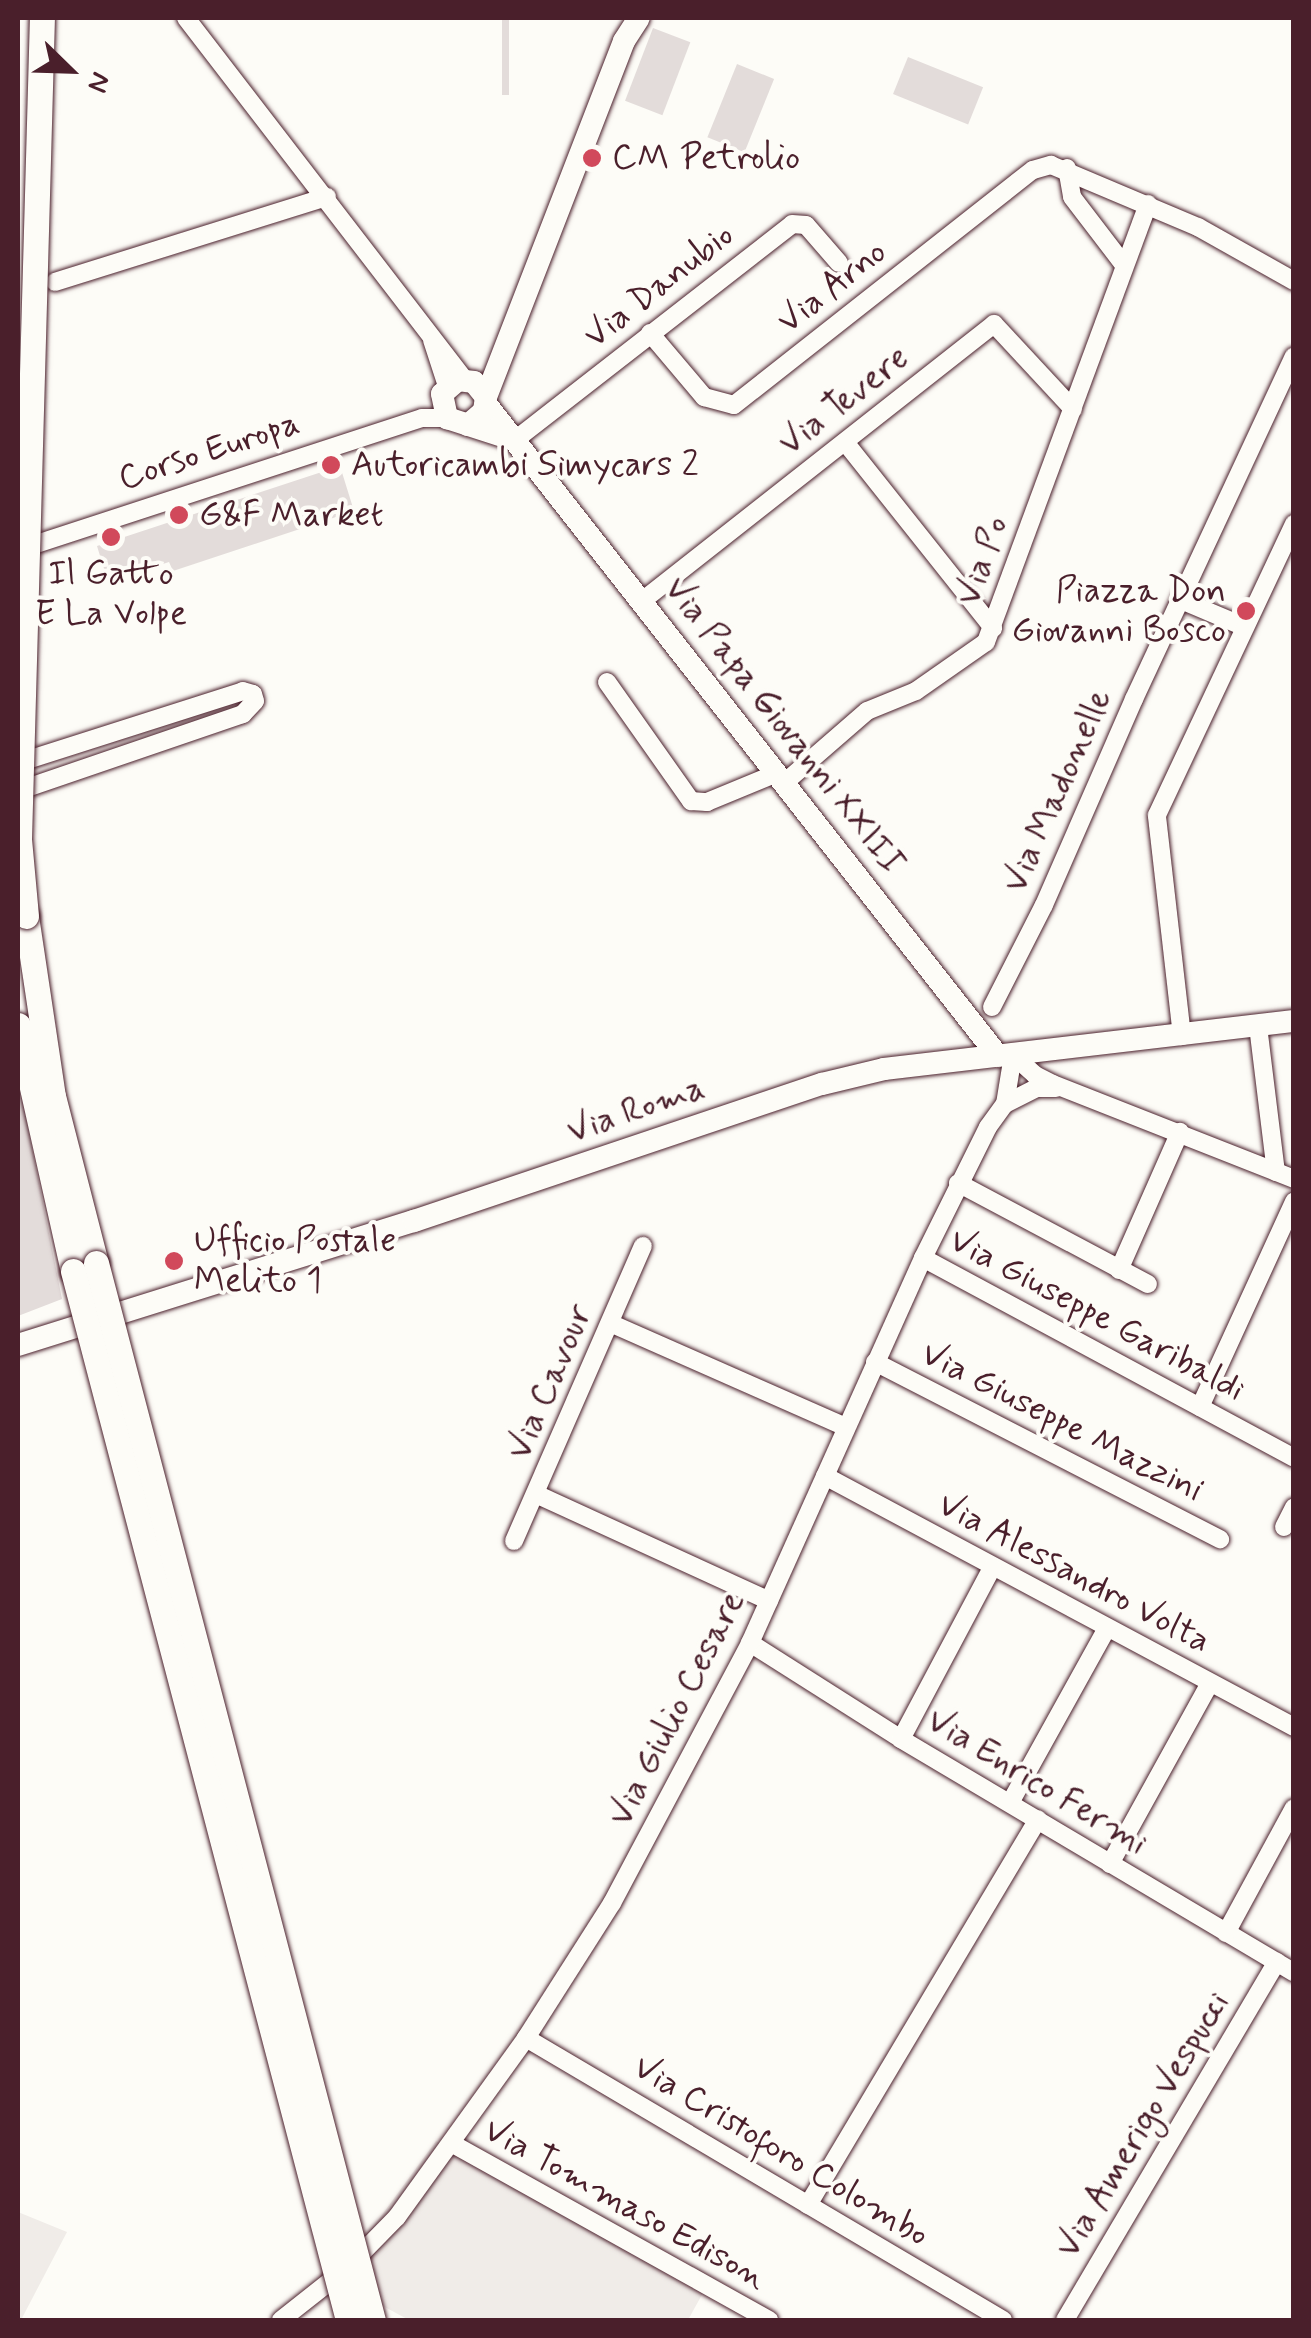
<!DOCTYPE html>
<html>
<head>
<meta charset="utf-8">
<style>
  body { margin:0 }
  #map { position:relative; width:1311px; height:2338px; overflow:hidden; background:#fdfcf7; font-family:Mynerve,sans-serif }
  div>[style] { position:absolute }
  .built>* { inset:0; background:#f0ece8 }
  .green>* { inset:0; background:#e3dcda; transform-origin:0 0 }
  .roads { filter:drop-shadow(0 0 2px #4a1f2b) drop-shadow(0 0 2px #4a1f2b) }
  .minor>* { height:18px; margin:-9px; padding:0 9px; transform-origin:9px; border-radius:9px; background:#fdfcf7 }
  .major>* { height:22px; margin:-11px; padding:0 11px; transform-origin:11px; border-radius:11px; background:#fdfcf7 }
  .highway>* { height:25px; margin:-12.5px; padding:0 12.5px; transform-origin:12.5px; border-radius:12.5px; background:#fdfcf7 }
  .bridges { filter:drop-shadow(0 0 2px #4a1f2b) drop-shadow(0 0 2px #4a1f2b) }
  .highway-bridge>* { height:25px; margin:-12.5px; padding:0 12.5px; transform-origin:12.5px; border-radius:12.5px; background:#fdfcf7 }
  .dots>* { width:28px; height:28px; translate:-50% -50%; box-sizing:border-box; border:5px solid #fdfcf7; border-radius:50% }
  span { translate:-50% -50%; white-space:nowrap; text-align:center; line-height:1.15; -webkit-text-stroke:8px #fdfcf7; paint-order:stroke }
  .poi-label { font-size:35px; color:#4a1f2b }
  .left { translate:0 -50%; text-align:left }
  .right { translate:-100% -50%; text-align:right }
  .street-label { font-size:35px; color:#4a1f2b }
  .frame { position:absolute; inset:0; border:20px solid #4a1f2b; pointer-events:none }
  .north { position:absolute; left:20px; top:20px; width:100px; height:100px; -webkit-text-stroke:8px #fdfcf7; paint-order:stroke; rotate:113deg; font-size:28px; font-weight:700; line-height:40px; text-align:center; color:#4a1f2b }
  .north::after { content:''; display:block; margin:auto; width:35px; height:45px; background:#4a1f2b; clip-path:polygon(50% 0,100% 100%,50% 72%,0 100%) }
</style>
</head>
<body>
<div id="map">
  <div class="built">
    <div style="clip-path:polygon(436px 2141px,704px 2291px,688px 2320px,409px 2320px,325px 2275px,373px 2227px)"></div>
    <div style="clip-path:polygon(18px 2212px,67px 2232px,21px 2320px,18px 2320px)"></div>
  </div>
  <div class="green">
    <div style="left:502px;top:18px;width:7px;height:77px"></div>
    <div style="left:653px;top:28px;width:40px;height:78px;rotate:21deg"></div>
    <div style="left:908px;top:57px;width:81px;height:40px;rotate:22deg"></div>
    <div style="left:737px;top:64px;width:40px;height:79px;rotate:22deg"></div>
    <div style="clip-path:polygon(340px 466px,354px 511px,173px 571px,169px 562px,108px 582px,97px 546px)"></div>
    <div style="clip-path:polygon(18px 1077px,62px 1299px,18px 1316px)"></div>
  </div>
  <div class="roads">
    <div class="minor">
      <div style="left:186px;top:18px;width:456px;rotate:52.4deg"></div>
      <div style="left:1067px;top:168px;width:29px;rotate:80deg"></div>
      <div style="left:1072px;top:197px;width:86px;rotate:52.6deg"></div>
      <div style="left:55px;top:282px;width:285px;rotate:-17.4deg"></div>
      <div style="left:650px;top:333px;width:84px;rotate:49.8deg"></div>
      <div style="left:704px;top:397px;width:31px;rotate:15deg"></div>
      <div style="left:734px;top:405px;width:380px;rotate:-38.2deg"></div>
      <div style="left:1033px;top:170px;width:19px;rotate:-16deg"></div>
      <div style="left:1051px;top:165px;width:160px;rotate:22.9deg"></div>
      <div style="left:1198px;top:227px;width:110px;rotate:29.4deg"></div>
      <div style="left:432px;top:340px;width:48px;rotate:71.9deg"></div>
      <div style="left:515px;top:440px;width:351px;rotate:-37.9deg"></div>
      <div style="left:792px;top:224px;width:14px;rotate:4deg"></div>
      <div style="left:806px;top:225px;width:50px;rotate:49deg"></div>
      <div style="left:845px;top:442px;width:238px;rotate:51.5deg"></div>
      <div style="left:18px;top:550px;width:425px;rotate:-18.1deg"></div>
      <div style="left:422px;top:418px;width:25px"></div>
      <div style="left:1181px;top:600px;width:69px;rotate:22.9deg"></div>
      <div style="left:642px;top:601px;width:448px;rotate:-38.2deg"></div>
      <div style="left:994px;top:324px;width:116px;rotate:47.1deg"></div>
      <div style="left:607px;top:682px;width:146px;rotate:54.8deg"></div>
      <div style="left:691px;top:801px;width:16px;rotate:4deg"></div>
      <div style="left:707px;top:802px;width:74px;rotate:-22.4deg"></div>
      <div style="left:18px;top:763px;width:236px;rotate:-17.7deg"></div>
      <div style="left:243px;top:691px;width:10px;rotate:17deg"></div>
      <div style="left:253px;top:694px;width:7px;rotate:74deg"></div>
      <div style="left:255px;top:701px;width:18px;rotate:133deg"></div>
      <div style="left:243px;top:714px;width:238px;rotate:161.1deg"></div>
      <div style="left:783px;top:784px;width:111px;rotate:-41deg"></div>
      <div style="left:867px;top:711px;width:53px;rotate:-22.2deg"></div>
      <div style="left:916px;top:691px;width:85px;rotate:-35deg"></div>
      <div style="left:986px;top:642px;width:467px;rotate:-69.7deg"></div>
      <div style="left:992px;top:1007px;width:114px;rotate:-63deg"></div>
      <div style="left:1044px;top:905px;width:225px;rotate:-66.4deg"></div>
      <div style="left:1134px;top:699px;width:378px;rotate:-65deg"></div>
      <div style="left:1258px;top:1026px;width:147px;rotate:83deg"></div>
      <div style="left:1182px;top:1036px;width:222px;rotate:-96.5deg"></div>
      <div style="left:1157px;top:815px;width:322px;rotate:-64.8deg"></div>
      <div style="left:1013px;top:1055px;width:30px;rotate:42deg"></div>
      <div style="left:1035px;top:1075px;width:20px;rotate:27deg"></div>
      <div style="left:1053px;top:1084px;width:259px;rotate:21.5deg"></div>
      <div style="left:1005px;top:1104px;width:35px;rotate:-27deg"></div>
      <div style="left:1036px;top:1088px;width:20px"></div>
      <div style="left:958px;top:1183px;width:215px;rotate:28deg"></div>
      <div style="left:923px;top:1258px;width:421px;rotate:28.3deg"></div>
      <div style="left:1119px;top:1270px;width:151px;rotate:-66.2deg"></div>
      <div style="left:610px;top:1323px;width:258px;rotate:23.8deg"></div>
      <div style="left:875px;top:1362px;width:388px;rotate:27.2deg"></div>
      <div style="left:1200px;top:1407px;width:226px;rotate:-65.4deg"></div>
      <div style="left:825px;top:1476px;width:532px;rotate:28.15deg"></div>
      <div style="left:538px;top:1495px;width:254px;rotate:24.6deg"></div>
      <div style="left:1284px;top:1527px;width:22px;rotate:-63deg"></div>
      <div style="left:514px;top:1541px;width:322px;rotate:-66.4deg"></div>
      <div style="left:750px;top:1643px;width:179px;rotate:32.4deg"></div>
      <div style="left:901px;top:1739px;width:457px;rotate:30.7deg"></div>
      <div style="left:901px;top:1739px;width:194px;rotate:-62deg"></div>
      <div style="left:1010px;top:1803px;width:200px;rotate:-61deg"></div>
      <div style="left:1110px;top:1864px;width:207px;rotate:-61.1deg"></div>
      <div style="left:1226px;top:1933px;width:142px;rotate:-61.5deg"></div>
      <div style="left:526px;top:2038px;width:554px;rotate:30.59deg"></div>
      <div style="left:451px;top:2143px;width:364px;rotate:29.1deg"></div>
      <div style="left:808px;top:2205px;width:449px;rotate:-59.2deg"></div>
      <div style="left:281px;top:2320px;width:85px;rotate:-38.3deg"></div>
      <div style="left:348px;top:2267px;width:70px;rotate:-45.6deg"></div>
      <div style="left:397px;top:2217px;width:221px;rotate:-54.2deg"></div>
      <div style="left:526px;top:2038px;width:160px;rotate:-57.5deg"></div>
      <div style="left:612px;top:1903px;width:294px;rotate:-62deg"></div>
      <div style="left:750px;top:1643px;width:422px;rotate:-65.8deg"></div>
      <div style="left:923px;top:1258px;width:146px;rotate:-63.6deg"></div>
      <div style="left:988px;top:1127px;width:29px;rotate:-54deg"></div>
      <div style="left:1005px;top:1104px;width:50px;rotate:-80.7deg"></div>
      <div style="left:1065px;top:2320px;width:416px;rotate:-59.4deg"></div>
    </div>
    <div class="major">
      <div style="left:486px;top:397px;width:382px;rotate:-68.8deg"></div>
      <div style="left:624px;top:41px;width:27px;rotate:-57deg"></div>
      <div style="left:486px;top:404px;width:829px;rotate:51.86deg"></div>
      <div style="left:468px;top:425px;width:21px;rotate:-41deg"></div>
      <div style="left:484px;top:411px;width:14px;rotate:-82deg"></div>
      <div style="left:486px;top:397px;width:19px;rotate:-129deg"></div>
      <div style="left:474px;top:382px;width:16px;rotate:-173deg"></div>
      <div style="left:458px;top:380px;width:21px;rotate:139deg"></div>
      <div style="left:442px;top:394px;width:25px;rotate:78deg"></div>
      <div style="left:447px;top:418px;width:65px;rotate:17.9deg"></div>
      <div style="left:18px;top:1345px;width:415px;rotate:-17.4deg"></div>
      <div style="left:414px;top:1221px;width:430px;rotate:-18.6deg"></div>
      <div style="left:822px;top:1084px;width:64px;rotate:-13.6deg"></div>
      <div style="left:884px;top:1069px;width:413px;rotate:-6.7deg"></div>
    </div>
    <div class="highway">
      <div style="left:26px;top:916px;width:182px;rotate:81.5deg"></div>
      <div style="left:53px;top:1096px;width:172px;rotate:75.6deg"></div>
      <div style="left:18px;top:1025px;width:252px;rotate:77.4deg"></div>
    </div>
  </div>
  <div class="bridges">
    <div class="highway-bridge">
      <div style="left:26px;top:916px;width:77px;rotate:-95.2deg"></div>
      <div style="left:19px;top:839px;width:821px;rotate:-88.4deg"></div>
      <div style="left:96px;top:1263px;width:1093px;rotate:75.32deg"></div>
      <div style="left:73px;top:1271px;width:1084px;rotate:75.31deg"></div>
    </div>
  </div>
  <div class="dots">
    <div style="left:592px;top:158px;background:#d1495b"></div>
    <div style="left:331px;top:465px;background:#d1495b"></div>
    <div style="left:179px;top:515px;background:#d1495b"></div>
    <div style="left:111px;top:537px;background:#d1495b"></div>
    <div style="left:1246px;top:611px;background:#d1495b"></div>
    <div style="left:174px;top:1261px;background:#d1495b"></div>
  </div>
  <div class="poi-label">
    <span class="left" style="left:612px;top:158px">CM Petrolio</span>
    <span class="left" style="left:351px;top:465px">Autoricambi Simycars 2</span>
    <span class="left" style="left:199px;top:515px">G&amp;F Market</span>
    <span style="left:111px;top:594px">Il Gatto<br>E La Volpe</span>
    <span class="right" style="left:1226px;top:611px">Piazza Don<br>Giovanni Bosco</span>
    <span class="left" style="left:194px;top:1261px">Ufficio Postale<br>Melito 1</span>
  </div>
  <div class="street-label">
    <span style="left:659px;top:286px;rotate:-38deg">Via Danubio</span>
    <span style="left:832px;top:287px;rotate:-38deg">Via Arno</span>
    <span style="left:844px;top:401px;rotate:-38deg">Via Tevere</span>
    <span style="left:209px;top:451px;rotate:-18deg">Corso Europa</span>
    <span style="left:983px;top:561px;rotate:-70deg">Via Po</span>
    <span style="left:784px;top:726px;rotate:52deg">Via Papa Giovanni XXIII</span>
    <span style="left:1058px;top:791px;rotate:-66deg">Via Madonelle</span>
    <span style="left:636px;top:1110px;rotate:-19deg">Via Roma</span>
    <span style="left:1097px;top:1315px;rotate:28deg">Via Giuseppe Garibaldi</span>
    <span style="left:550px;top:1382px;rotate:-67deg">Via Cavour</span>
    <span style="left:1062px;top:1422px;rotate:27deg">Via Giuseppe Mazzini</span>
    <span style="left:1074px;top:1573px;rotate:28deg">Via Alessandro Volta</span>
    <span style="left:677px;top:1709px;rotate:-63deg">Via Giulio Cesare</span>
    <span style="left:1037px;top:1782px;rotate:31deg">Via Enrico Fermi</span>
    <span style="left:1143px;top:2125px;rotate:-59deg">Via Amerigo Vespucci</span>
    <span style="left:781px;top:2151px;rotate:31deg">Via Cristoforo Colombo</span>
    <span style="left:625px;top:2204px;rotate:29deg">Via Tommaso Edison</span>
  </div>
  <div class="frame"></div>
  <div class="north">N</div>
</div>
</body>
</html>
